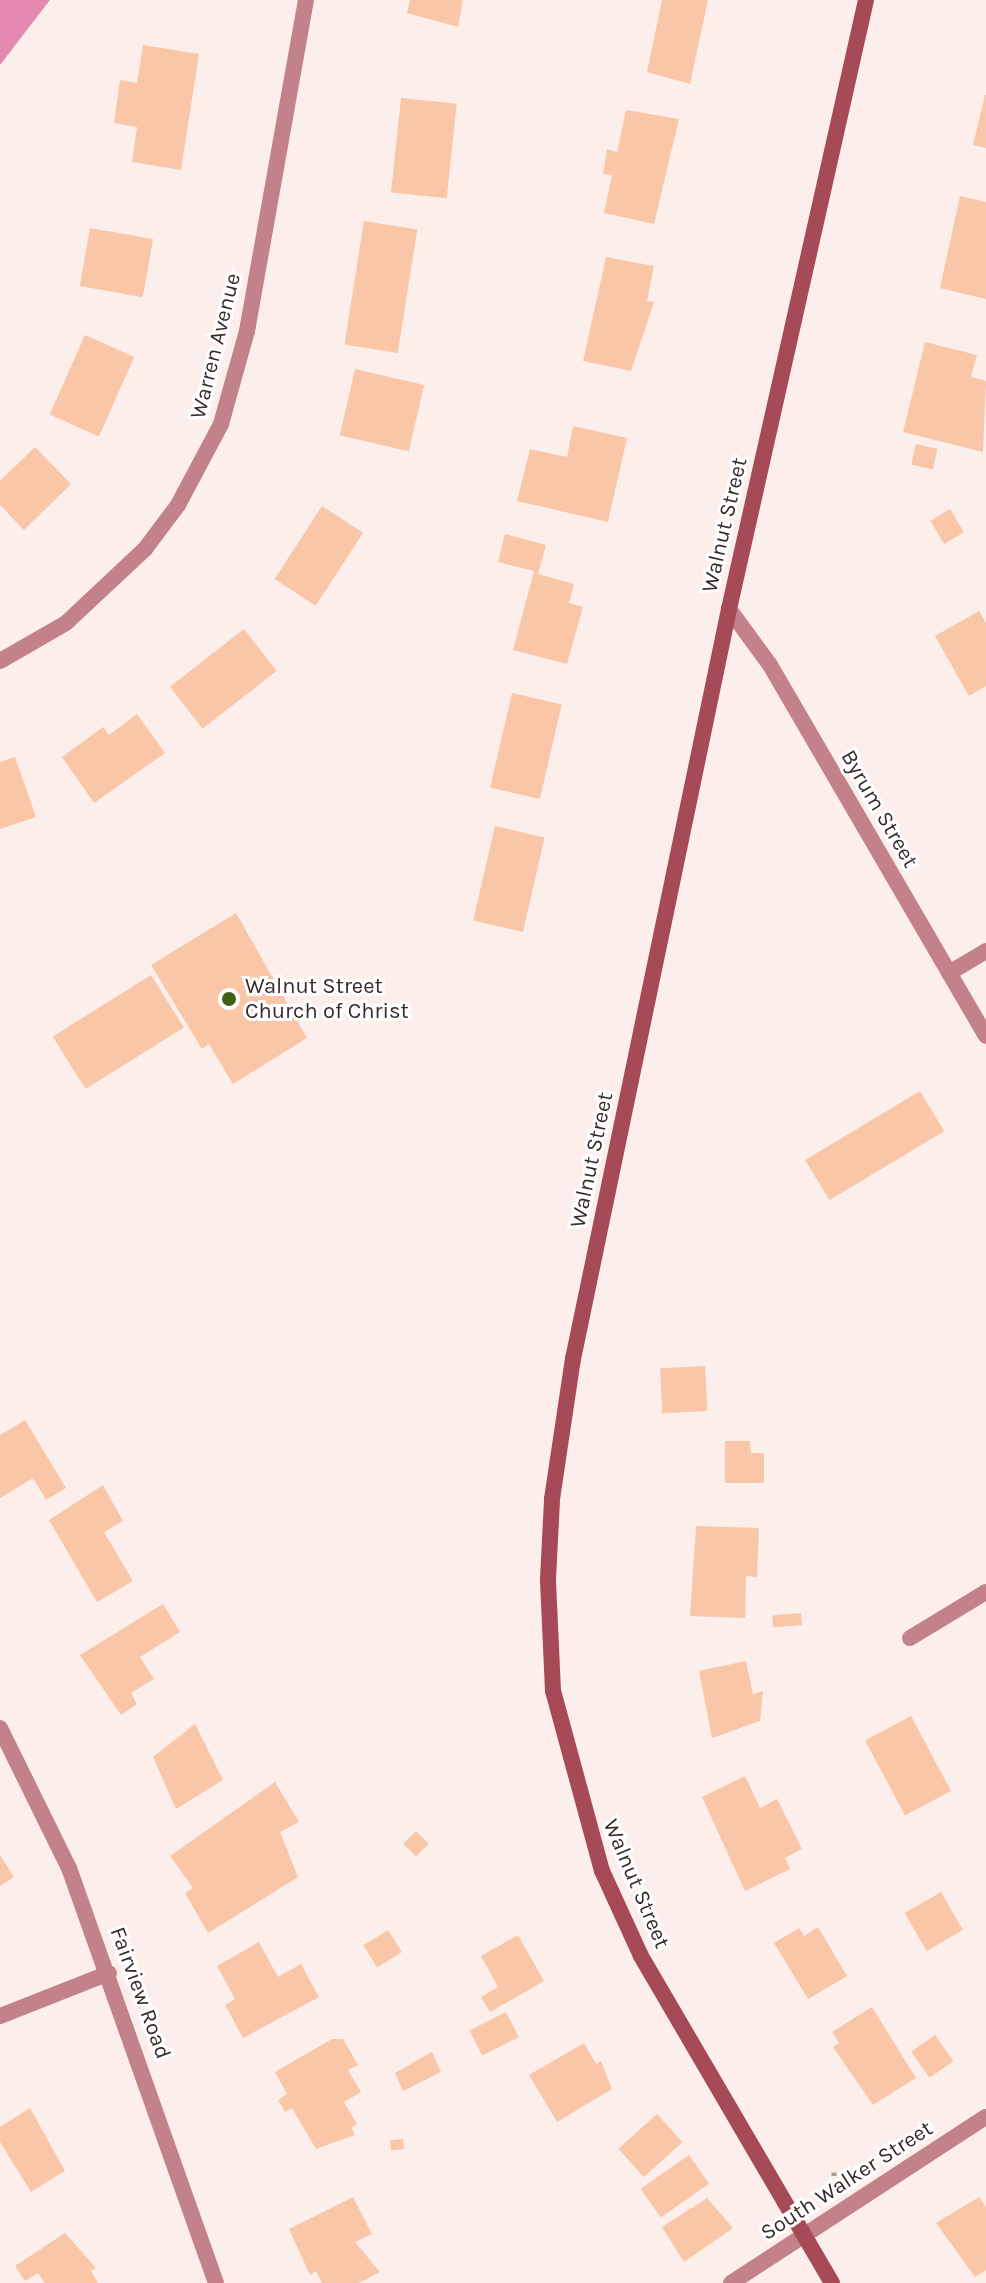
<!DOCTYPE html>
<html>
<head>
<meta charset="utf-8">
<style>
  body { margin:0 }
  #map { position:relative; width:986px; height:2283px; overflow:hidden; background:#fceeeb; font-family:Karla,sans-serif }
  div>[style] { position:absolute }
  .water>* { inset:0; background:#e48ab1 }
  .building>* { inset:0; background:#fac6a8; transform-origin:0 0 }
  .path>* { height:5px; margin-top:-2.5px; transform-origin:0; background:repeating-linear-gradient(90deg,#a79b99 0 8px,transparent 0 12px) }
  .street>* { height:16px; margin:-8px; padding:0 8px; transform-origin:8px; border-radius:8px; background:#c38289 }
  .secondary>* { height:16px; margin:-8px; padding:0 8px; transform-origin:8px; border-radius:8px; background:#a64a58 }
  .dots>* { width:22px; height:22px; translate:-50% -50%; box-sizing:border-box; border:4px solid #fff; border-radius:50% }
  span { translate:-50% -50%; white-space:nowrap; text-align:center; line-height:1.15; -webkit-text-stroke:6px #fff; paint-order:stroke }
  .street-label { font-size:22px; color:#352c2a }
  .poi-label { font-size:22px; color:#352c2a }
  .left { translate:0 -50%; text-align:left }
</style>
</head>
<body>
<div id="map">
  <div class="water">
    <div style="clip-path:polygon(0 0,50px 0,0 65px)"></div>
  </div>
  <div class="building">
    <div style="clip-path:polygon(410px 0,463px 0,458px 27px,407px 13px)"></div>
    <div style="clip-path:polygon(662px 0,708px 0,690px 84px,647px 72px)"></div>
    <div style="clip-path:polygon(143px 45px,199px 54px,181px 170px,132px 162px,137px 127px,114px 123px,120px 80px,137px 83px)"></div>
    <div style="clip-path:polygon(985px 95px,986px 95px,986px 148px,973px 145px)"></div>
    <div style="left:401px;top:98px;width:56px;height:95px;rotate:6deg"></div>
    <div style="clip-path:polygon(626px 110px,679px 119px,654px 224px,604px 213px,612px 175px,603px 174px,607px 149px,617px 152px)"></div>
    <div style="clip-path:polygon(960px 196px,986px 202px,986px 299px,940px 288px)"></div>
    <div style="left:364px;top:221px;width:54px;height:125px;rotate:9deg"></div>
    <div style="left:90px;top:228px;width:64px;height:59px;rotate:10deg"></div>
    <div style="clip-path:polygon(606px 257px,654px 266px,647px 301px,654px 302px,631px 371px,583px 361px)"></div>
    <div style="left:85px;top:335px;width:54px;height:87px;rotate:24deg"></div>
    <div style="clip-path:polygon(925px 342px,977px 355px,971px 377px,986px 381px,983px 452px,903px 432px)"></div>
    <div style="left:355px;top:369px;width:71px;height:68px;rotate:13deg"></div>
    <div style="clip-path:polygon(573px 426px,627px 438px,608px 522px,517px 501px,530px 449px,567px 457px)"></div>
    <div style="left:916px;top:444px;width:22px;height:21px;rotate:13deg"></div>
    <div style="clip-path:polygon(35px 447px,71px 484px,24px 530px,0 505px,0 481px)"></div>
    <div style="left:322px;top:506px;width:49px;height:87px;rotate:33deg"></div>
    <div style="left:950px;top:509px;width:27px;height:23px;rotate:59deg"></div>
    <div style="clip-path:polygon(505px 534px,546px 545px,538px 574px,574px 584px,569px 603px,583px 607px,567px 664px,513px 650px,534px 571px,498px 562px)"></div>
    <div style="clip-path:polygon(979px 611px,986px 623px,986px 686px,969px 696px,935px 636px)"></div>
    <div style="left:244px;top:629px;width:53px;height:94px;rotate:52deg"></div>
    <div style="left:512px;top:693px;width:51px;height:97px;rotate:13deg"></div>
    <div style="clip-path:polygon(137px 714px,165px 753px,94px 803px,62px 757px,103px 727px,109px 735px)"></div>
    <div style="clip-path:polygon(15px 757px,36px 817px,0 829px,0 762px)"></div>
    <div style="left:495px;top:826px;width:51px;height:97px;rotate:13deg"></div>
    <div style="clip-path:polygon(236px 913px,307px 1038px,233px 1084px,209px 1044px,202px 1049px,151px 965px)"></div>
    <div style="left:151px;top:975px;width:62px;height:116px;rotate:58deg"></div>
    <div style="left:920px;top:1091px;width:47px;height:134px;rotate:59deg"></div>
    <div style="left:705px;top:1366px;width:45px;height:45px;rotate:87deg"></div>
    <div style="clip-path:polygon(25px 1420px,66px 1488px,46px 1500px,33px 1478px,0 1498px,0 1435px)"></div>
    <div style="clip-path:polygon(725px 1441px,750px 1441px,751px 1453px,764px 1453px,764px 1483px,725px 1483px)"></div>
    <div style="clip-path:polygon(103px 1485px,123px 1521px,104px 1532px,133px 1581px,97px 1602px,49px 1520px)"></div>
    <div style="clip-path:polygon(696px 1526px,759px 1528px,757px 1577px,746px 1576px,745px 1618px,690px 1616px)"></div>
    <div style="clip-path:polygon(163px 1604px,180px 1632px,140px 1657px,154px 1679px,131px 1693px,137px 1704px,121px 1715px,80px 1655px)"></div>
    <div style="left:801px;top:1613px;width:12px;height:29px;rotate:85deg"></div>
    <div style="clip-path:polygon(746px 1661px,753px 1694px,763px 1691px,760px 1721px,712px 1738px,699px 1671px)"></div>
    <div style="left:911px;top:1716px;width:85px;height:52px;rotate:62deg"></div>
    <div style="clip-path:polygon(195px 1724px,223px 1780px,176px 1809px,153px 1757px)"></div>
    <div style="clip-path:polygon(745px 1776px,760px 1808px,777px 1799px,802px 1849px,785px 1858px,790px 1869px,745px 1891px,702px 1797px)"></div>
    <div style="clip-path:polygon(275px 1782px,299px 1822px,280px 1832px,298px 1877px,208px 1933px,185px 1893px,193px 1888px,170px 1856px)"></div>
    <div style="left:416px;top:1831px;width:18px;height:18px;rotate:45deg"></div>
    <div style="clip-path:polygon(0 1855px,14px 1877px,0 1886px)"></div>
    <div style="left:941px;top:1892px;width:44px;height:42px;rotate:60deg"></div>
    <div style="clip-path:polygon(818px 1927px,847px 1976px,808px 1999px,774px 1943px,799px 1928px,804px 1936px)"></div>
    <div style="left:388px;top:1930px;width:26px;height:29px;rotate:58deg"></div>
    <div style="clip-path:polygon(518px 1935px,544px 1981px,490px 2012px,481px 1997px,498px 1987px,481px 1956px)"></div>
    <div style="clip-path:polygon(259px 1942px,278px 1977px,301px 1964px,319px 1997px,243px 2038px,225px 2005px,235px 1999px,217px 1966px)"></div>
    <div style="clip-path:polygon(872px 2007px,916px 2078px,873px 2105px,833px 2047px,839px 2043px,832px 2032px)"></div>
    <div style="left:506px;top:2012px;width:28px;height:41px;rotate:63deg"></div>
    <div style="left:935px;top:2035px;width:32px;height:29px;rotate:55deg"></div>
    <div style="clip-path:polygon(332px 2039px,343px 2039px,358px 2065px,348px 2070px,361px 2092px,344px 2102px,357px 2124px,351px 2128px,355px 2135px,316px 2149px,292px 2108px,285px 2112px,278px 2100px,287px 2094px,275px 2072px)"></div>
    <div style="clip-path:polygon(584px 2043px,596px 2064px,601px 2061px,612px 2089px,557px 2122px,529px 2075px)"></div>
    <div style="clip-path:polygon(432px 2052px,441px 2072px,403px 2091px,395px 2073px)"></div>
    <div style="clip-path:polygon(30px 2108px,65px 2171px,31px 2192px,0 2142px,0 2127px)"></div>
    <div style="left:657px;top:2114px;width:38px;height:52px;rotate:48deg"></div>
    <div style="left:403px;top:2139px;width:10px;height:13px;rotate:84deg"></div>
    <div style="left:689px;top:2155px;width:35px;height:59px;rotate:55deg"></div>
    <div style="clip-path:polygon(353px 2197px,372px 2234px,355px 2242px,380px 2272px,359px 2283px,322px 2283px,316px 2271px,310px 2275px,289px 2229px)"></div>
    <div style="clip-path:polygon(979px 2197px,986px 2207px,986px 2270px,975px 2277px,936px 2223px)"></div>
    <div style="clip-path:polygon(707px 2198px,733px 2228px,684px 2262px,662px 2227px)"></div>
    <div style="clip-path:polygon(65px 2233px,96px 2268px,91px 2271px,98px 2283px,45px 2283px,38px 2273px,25px 2281px,15px 2266px)"></div>
  </div>
  <div class="path">
    <div style="left:834px;top:2176px;width:4px;rotate:-90deg"></div>
  </div>
  <div class="street">
    <div style="left:729px;top:609px;width:69px;rotate:53.8deg"></div>
    <div style="left:770px;top:665px;width:429px;rotate:59.8deg"></div>
    <div style="left:0;top:661px;width:76px;rotate:-29.9deg"></div>
    <div style="left:66px;top:623px;width:108px;rotate:-43.1deg"></div>
    <div style="left:145px;top:549px;width:55px;rotate:-53.1deg"></div>
    <div style="left:178px;top:505px;width:92px;rotate:-62deg"></div>
    <div style="left:221px;top:424px;width:97px;rotate:-74.4deg"></div>
    <div style="left:247px;top:331px;width:336px;rotate:-79.9deg"></div>
    <div style="left:949px;top:973px;width:43px;rotate:-30.7deg"></div>
    <div style="left:910px;top:1638px;width:89px;rotate:-31.2deg"></div>
    <div style="left:0;top:1728px;width:156px;rotate:63.8deg"></div>
    <div style="left:69px;top:1868px;width:440px;rotate:70.5deg"></div>
    <div style="left:0;top:2016px;width:117px;rotate:-21.5deg"></div>
    <div style="left:731px;top:2283px;width:304px;rotate:-33.1deg"></div>
  </div>
  <div class="secondary">
    <div style="left:832px;top:2283px;width:379px;rotate:-120.3deg"></div>
    <div style="left:641px;top:1956px;width:94px;rotate:-114.6deg"></div>
    <div style="left:602px;top:1871px;width:187px;rotate:-105.2deg"></div>
    <div style="left:553px;top:1691px;width:112px;rotate:-92.6deg"></div>
    <div style="left:548px;top:1579px;width:80px;rotate:-87.1deg"></div>
    <div style="left:552px;top:1499px;width:142px;rotate:-81.5deg"></div>
    <div style="left:573px;top:1359px;width:766px;rotate:-78.25deg"></div>
    <div style="left:729px;top:609px;width:624px;rotate:-77.32deg"></div>
  </div>
  <div class="dots">
    <div style="left:229px;top:999px;background:#426116"></div>
  </div>
  <div class="street-label">
    <span style="left:216px;top:346px;rotate:-76deg">Warren Avenue</span>
    <span style="left:725px;top:525px;rotate:-77deg">Walnut Street</span>
    <span style="left:879px;top:809px;rotate:60deg">Byrum Street</span>
    <span style="left:592px;top:1160px;rotate:-78deg">Walnut Street</span>
    <span style="left:636px;top:1884px;rotate:67deg">Walnut Street</span>
    <span style="left:140px;top:1993px;rotate:70deg">Fairview Road</span>
    <span style="left:847px;top:2181px;rotate:-33deg">South Walker Street</span>
  </div>
  <div class="poi-label">
    <span class="left" style="left:245px;top:999px">Walnut Street<br>Church of Christ</span>
  </div>
</div>
</body>
</html>
